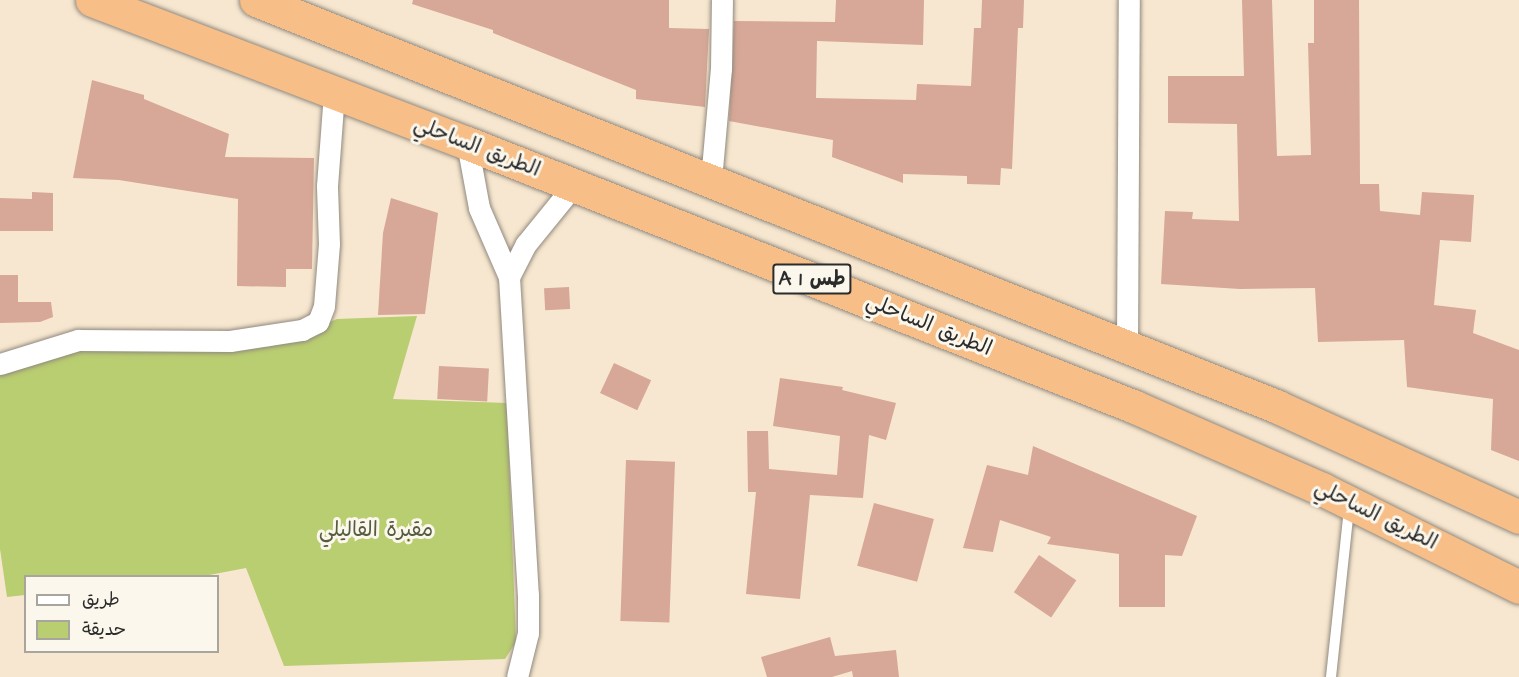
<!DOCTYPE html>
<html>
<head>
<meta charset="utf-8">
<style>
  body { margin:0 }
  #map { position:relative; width:1519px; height:677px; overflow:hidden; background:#f7e7d0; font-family:"Architects Daughter","Playpen Sans Arabic",sans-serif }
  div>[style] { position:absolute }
  .green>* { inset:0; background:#b9cd71 }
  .building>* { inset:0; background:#d7a797; transform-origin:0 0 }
  .roads { filter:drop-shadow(0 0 2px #91897e) drop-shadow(0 0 2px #91897e) }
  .lane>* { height:10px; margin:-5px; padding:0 5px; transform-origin:5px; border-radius:5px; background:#fff }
  .street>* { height:21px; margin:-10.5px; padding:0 10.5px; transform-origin:10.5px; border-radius:10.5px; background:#fff }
  .highway>* { height:33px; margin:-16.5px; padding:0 16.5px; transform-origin:16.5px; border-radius:16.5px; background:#f7be87 }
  span { translate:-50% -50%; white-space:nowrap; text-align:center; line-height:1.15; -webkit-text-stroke:6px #fbf7ec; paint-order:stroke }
  .shield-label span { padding:2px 4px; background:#fbf7ec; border:2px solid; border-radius:4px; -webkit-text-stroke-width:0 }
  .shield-label { font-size:20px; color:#2b2b2b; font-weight:700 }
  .street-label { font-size:21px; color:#2b2b2b }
  .park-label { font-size:21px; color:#565c40 }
  .legend { position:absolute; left:24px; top:575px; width:195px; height:78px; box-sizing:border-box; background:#fbf7ec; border:2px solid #a8a59f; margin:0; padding:8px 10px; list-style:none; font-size:18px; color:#2b2b2b }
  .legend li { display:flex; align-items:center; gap:12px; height:30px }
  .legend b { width:30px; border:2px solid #a8a59f }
</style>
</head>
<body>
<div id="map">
  <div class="green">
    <div style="clip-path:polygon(417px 316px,393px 399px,507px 403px,516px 642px,505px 659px,284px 666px,246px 568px,204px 576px,26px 576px,25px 595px,7px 597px,0 549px,0 372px,74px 347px,269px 347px,337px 319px)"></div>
  </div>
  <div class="building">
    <div style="clip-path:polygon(413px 0,669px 0,669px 28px,709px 29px,705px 107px,636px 99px,636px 90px,493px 33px,493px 30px,412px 4px)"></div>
    <div style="clip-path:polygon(836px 0,924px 0,923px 45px,817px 41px,816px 98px,916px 100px,917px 84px,971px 86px,974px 28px,981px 28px,982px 0,1024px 0,1023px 28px,1018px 28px,1012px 169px,1001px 168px,1000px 185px,967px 184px,967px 176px,903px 174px,903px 183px,832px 157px,833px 140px,729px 121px,734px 21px,835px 22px)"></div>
    <div style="clip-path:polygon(1242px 0,1272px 0,1277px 156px,1311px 155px,1308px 43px,1314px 43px,1314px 0,1359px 0,1360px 184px,1379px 184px,1380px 211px,1420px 215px,1422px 192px,1474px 195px,1471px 242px,1440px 240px,1434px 305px,1476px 310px,1473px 333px,1519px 350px,1519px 461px,1491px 450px,1493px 399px,1407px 387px,1404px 340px,1318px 342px,1315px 288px,1240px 289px,1161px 284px,1165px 211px,1193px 212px,1192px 219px,1239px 221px,1237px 124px,1168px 123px,1168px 76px,1244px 76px)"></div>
    <div style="clip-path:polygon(92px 80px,144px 95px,144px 99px,229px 134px,225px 157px,314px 158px,312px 269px,286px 269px,286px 287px,237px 286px,238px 199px,119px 180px,73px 178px)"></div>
    <div style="clip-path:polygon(32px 192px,53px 193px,53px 231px,0 231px,0 198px,32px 199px)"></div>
    <div style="clip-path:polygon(391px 198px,438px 213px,425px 314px,378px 315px,383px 233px)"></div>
    <div style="clip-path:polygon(0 275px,18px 275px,18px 302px,51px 302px,53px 317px,40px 322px,0 323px)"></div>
    <div style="left:569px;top:287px;width:22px;height:25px;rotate:87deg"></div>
    <div style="left:614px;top:363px;width:41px;height:33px;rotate:25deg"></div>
    <div style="left:439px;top:366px;width:50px;height:33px;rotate:3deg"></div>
    <div style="clip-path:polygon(780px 378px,843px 387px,842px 390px,896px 403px,886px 440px,869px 435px,863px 498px,810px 495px,800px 599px,746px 594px,756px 492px,748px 492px,747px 431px,768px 431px,769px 469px,837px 475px,840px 436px,773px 426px)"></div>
    <div style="clip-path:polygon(1033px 446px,1197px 516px,1182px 556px,1165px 555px,1165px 607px,1119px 607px,1119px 554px,1047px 544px,1051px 537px,1000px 520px,993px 552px,963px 548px,987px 465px,1028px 475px)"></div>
    <div style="left:626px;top:460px;width:49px;height:161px;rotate:2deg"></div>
    <div style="left:874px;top:503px;width:62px;height:65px;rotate:15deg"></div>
    <div style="left:1039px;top:555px;width:45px;height:45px;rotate:34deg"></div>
    <div style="clip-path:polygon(830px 637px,835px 656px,896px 650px,899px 677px,853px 677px,852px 671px,832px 677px,767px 677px,761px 657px)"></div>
  </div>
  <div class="roads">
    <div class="lane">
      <div style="left:1331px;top:677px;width:170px;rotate:-83.9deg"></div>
    </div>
    <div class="street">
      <div style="left:467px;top:143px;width:66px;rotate:79.5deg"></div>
      <div style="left:479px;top:208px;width:75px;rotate:66.5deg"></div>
      <div style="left:509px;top:277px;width:318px;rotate:86.6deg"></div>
      <div style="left:528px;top:594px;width:39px;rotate:90deg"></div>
      <div style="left:528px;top:633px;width:45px;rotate:104deg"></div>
      <div style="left:711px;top:180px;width:111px;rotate:-84.9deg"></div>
      <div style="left:721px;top:69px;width:69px;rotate:-89.2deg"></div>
      <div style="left:509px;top:277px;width:37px;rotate:-63deg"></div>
      <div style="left:526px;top:244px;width:76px;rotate:-50.9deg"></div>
      <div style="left:1127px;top:347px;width:347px;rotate:-89.7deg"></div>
      <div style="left:0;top:364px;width:82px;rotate:-17.1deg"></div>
      <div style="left:78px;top:340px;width:152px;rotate:0.4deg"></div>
      <div style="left:230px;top:341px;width:73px;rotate:-8.7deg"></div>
      <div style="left:302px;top:330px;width:18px;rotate:-27deg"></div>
      <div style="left:318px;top:322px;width:17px;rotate:-69deg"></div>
      <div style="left:324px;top:306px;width:62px;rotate:-85.4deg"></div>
      <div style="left:329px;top:244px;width:58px;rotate:-92deg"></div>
      <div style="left:327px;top:186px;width:93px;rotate:-85.7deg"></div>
    </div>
    <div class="highway">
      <div style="left:92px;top:0;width:401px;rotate:20.9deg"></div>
      <div style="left:467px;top:143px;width:718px;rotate:21.56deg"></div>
      <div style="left:1135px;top:407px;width:204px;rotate:23.7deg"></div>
      <div style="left:1322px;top:489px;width:220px;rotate:26.4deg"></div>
      <div style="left:256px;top:0;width:1100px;rotate:21.71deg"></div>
      <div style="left:1278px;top:407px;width:265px;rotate:24.5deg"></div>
    </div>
  </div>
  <div class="shield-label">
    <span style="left:812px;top:279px">A 1 طس</span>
  </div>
  <div class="street-label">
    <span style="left:477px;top:147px;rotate:21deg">الطريق الساحلي</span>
    <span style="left:929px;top:325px;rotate:22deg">الطريق الساحلي</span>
    <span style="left:1376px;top:515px;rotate:26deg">الطريق الساحلي</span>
  </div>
  <div class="park-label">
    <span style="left:376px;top:530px">مقبرة القاليلي</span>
  </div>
  <ul class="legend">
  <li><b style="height:8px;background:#fff"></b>طريق</li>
  <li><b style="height:16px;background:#b9cd71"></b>حديقة</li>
  </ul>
</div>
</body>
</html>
